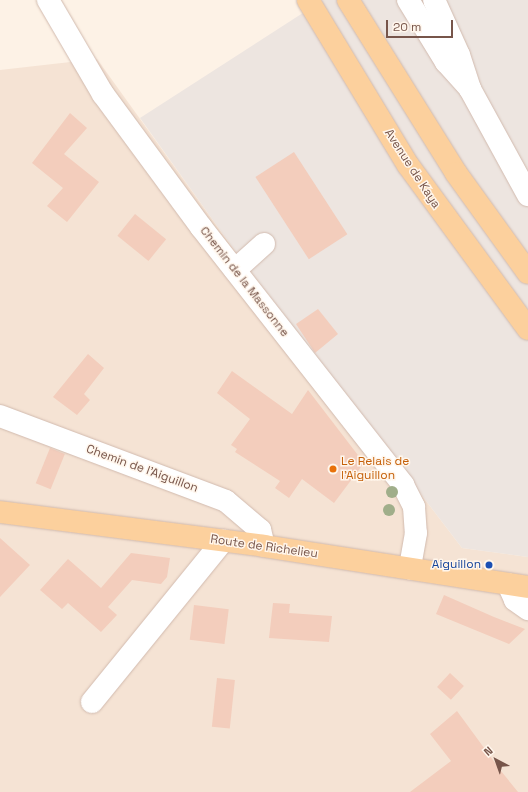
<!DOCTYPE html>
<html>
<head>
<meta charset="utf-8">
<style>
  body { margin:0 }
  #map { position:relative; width:528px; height:792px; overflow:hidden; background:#fdf2e6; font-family:"Space Grotesk",sans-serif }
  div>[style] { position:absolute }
  .residential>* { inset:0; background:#f5e3d4 }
  .industrial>* { inset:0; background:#ede5e0 }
  .building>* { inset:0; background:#f3cdbc; transform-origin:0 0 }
  .roads { filter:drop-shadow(0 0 1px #d1baae) drop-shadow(0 0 1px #d1baae) }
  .minor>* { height:22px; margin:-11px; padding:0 11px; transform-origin:11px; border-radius:11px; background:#fff }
  .major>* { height:22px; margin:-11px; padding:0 11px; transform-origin:11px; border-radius:11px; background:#fcd09d }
  .trees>* { width:12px; height:12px; margin:-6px; border-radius:50%; background:#a0ae8a }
  .dots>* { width:11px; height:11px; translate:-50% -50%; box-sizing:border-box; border:2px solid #fff6ec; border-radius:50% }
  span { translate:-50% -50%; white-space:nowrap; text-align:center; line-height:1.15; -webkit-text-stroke:3px #fff6ec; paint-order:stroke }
  .street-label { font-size:12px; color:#77554a }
  .food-label { font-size:12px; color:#c56008 }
  .left { translate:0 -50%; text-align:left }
  .transit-label { font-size:12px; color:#164399 }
  .right { translate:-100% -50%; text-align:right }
  .north { position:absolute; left:476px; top:740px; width:40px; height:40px; -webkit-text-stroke:3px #fff6ec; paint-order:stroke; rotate:319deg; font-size:11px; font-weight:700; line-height:16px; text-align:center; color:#77554a }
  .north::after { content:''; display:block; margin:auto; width:14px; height:18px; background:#77554a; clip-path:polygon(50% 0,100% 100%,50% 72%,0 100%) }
  .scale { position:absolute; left:386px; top:20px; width:67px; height:18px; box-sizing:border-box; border:2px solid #77554a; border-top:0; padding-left:5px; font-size:12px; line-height:14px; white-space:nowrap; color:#77554a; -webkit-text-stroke:3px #fff6ec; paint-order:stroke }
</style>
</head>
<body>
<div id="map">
  <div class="residential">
    <div style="clip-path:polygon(97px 59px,235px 251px,462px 548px,528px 557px,528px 792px,0 792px,0 70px)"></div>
  </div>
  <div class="industrial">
    <div style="clip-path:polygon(323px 0,528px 0,528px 557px,462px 548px,235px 251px,140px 118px)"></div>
  </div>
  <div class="building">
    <div style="clip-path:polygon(70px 113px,87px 128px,64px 154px,99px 182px,67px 222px,47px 206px,63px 188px,32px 163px)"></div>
    <div style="left:294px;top:152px;width:98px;height:46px;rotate:57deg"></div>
    <div style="left:135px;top:214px;width:40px;height:28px;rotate:39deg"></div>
    <div style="clip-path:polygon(318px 309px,338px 334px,315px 353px,296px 324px)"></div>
    <div style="clip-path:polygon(88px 354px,104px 368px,84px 394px,90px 400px,77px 415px,53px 397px)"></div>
    <div style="clip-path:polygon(232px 371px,292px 414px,308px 390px,364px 463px,334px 503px,302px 479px,289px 498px,275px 488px,280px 481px,235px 452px,237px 449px,231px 445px,250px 419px,217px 393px)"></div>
    <div style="left:50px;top:448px;width:16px;height:38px;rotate:22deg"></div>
    <div style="clip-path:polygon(0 538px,30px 565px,0 597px)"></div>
    <div style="clip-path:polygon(131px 553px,170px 558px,167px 577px,161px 584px,132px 580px,108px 607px,117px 615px,101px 632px,68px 603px,62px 609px,40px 590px,68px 559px,101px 588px)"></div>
    <div style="clip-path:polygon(444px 595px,494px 617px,525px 629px,509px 644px,436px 614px)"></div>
    <div style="clip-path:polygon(273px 603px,290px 604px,289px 613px,332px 616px,329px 642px,269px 638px)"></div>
    <div style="left:194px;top:605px;width:35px;height:35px;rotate:7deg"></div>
    <div style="left:450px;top:673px;width:19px;height:19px;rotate:43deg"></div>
    <div style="left:217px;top:678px;width:18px;height:49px;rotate:6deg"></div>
    <div style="clip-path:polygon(457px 711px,501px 771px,518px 792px,410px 792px,451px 761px,430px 734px)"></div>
  </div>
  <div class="roads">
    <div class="minor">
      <div style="left:48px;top:0;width:109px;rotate:59.7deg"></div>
      <div style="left:103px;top:94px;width:165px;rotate:53.6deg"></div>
      <div style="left:201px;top:227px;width:328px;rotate:51.9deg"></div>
      <div style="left:403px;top:485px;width:25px;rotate:63deg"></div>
      <div style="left:414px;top:507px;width:26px;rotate:86deg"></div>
      <div style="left:416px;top:533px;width:36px;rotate:100deg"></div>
      <div style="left:408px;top:0;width:73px;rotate:58.5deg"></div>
      <div style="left:446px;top:62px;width:36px;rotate:48deg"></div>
      <div style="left:470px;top:89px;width:36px;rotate:-108deg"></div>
      <div style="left:459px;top:55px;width:60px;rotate:-114.4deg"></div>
      <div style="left:470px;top:89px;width:121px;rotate:61.3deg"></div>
      <div style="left:235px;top:270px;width:39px;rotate:-42deg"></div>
      <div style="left:0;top:416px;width:241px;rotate:20.6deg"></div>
      <div style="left:226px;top:501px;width:45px;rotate:40.5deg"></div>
      <div style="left:260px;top:530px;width:16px;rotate:76deg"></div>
      <div style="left:508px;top:584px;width:17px;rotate:66deg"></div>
      <div style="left:515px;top:600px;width:16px;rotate:35deg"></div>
      <div style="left:92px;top:702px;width:208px;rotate:-50.9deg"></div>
    </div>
    <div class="major">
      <div style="left:308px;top:0;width:193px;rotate:58.8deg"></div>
      <div style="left:408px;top:165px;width:203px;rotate:53.8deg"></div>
      <div style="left:348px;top:0;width:204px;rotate:58deg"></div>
      <div style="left:456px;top:173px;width:123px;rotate:54.2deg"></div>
      <div style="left:0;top:512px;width:266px;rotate:7.3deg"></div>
      <div style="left:264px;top:546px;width:267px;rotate:8.8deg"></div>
    </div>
  </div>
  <div class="trees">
    <div style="left:392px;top:492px"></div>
    <div style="left:389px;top:510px"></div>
  </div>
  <div class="dots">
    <div style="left:333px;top:469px;background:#e8710a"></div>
    <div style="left:489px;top:565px;background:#1a4fb4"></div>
  </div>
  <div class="street-label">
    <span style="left:412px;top:169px;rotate:57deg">Avenue de Kaya</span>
    <span style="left:244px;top:282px;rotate:52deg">Chemin de la Massonne</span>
    <span style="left:142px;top:469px;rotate:20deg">Chemin de l'Aiguillon</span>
    <span style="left:264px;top:547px;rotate:8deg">Route de Richelieu</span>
  </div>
  <div class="food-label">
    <span class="left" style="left:341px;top:469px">Le Relais de<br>l'Aiguillon</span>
  </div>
  <div class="transit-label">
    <span class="right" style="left:481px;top:565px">Aiguillon</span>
  </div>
  <div class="north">N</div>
  <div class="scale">20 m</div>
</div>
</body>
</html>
